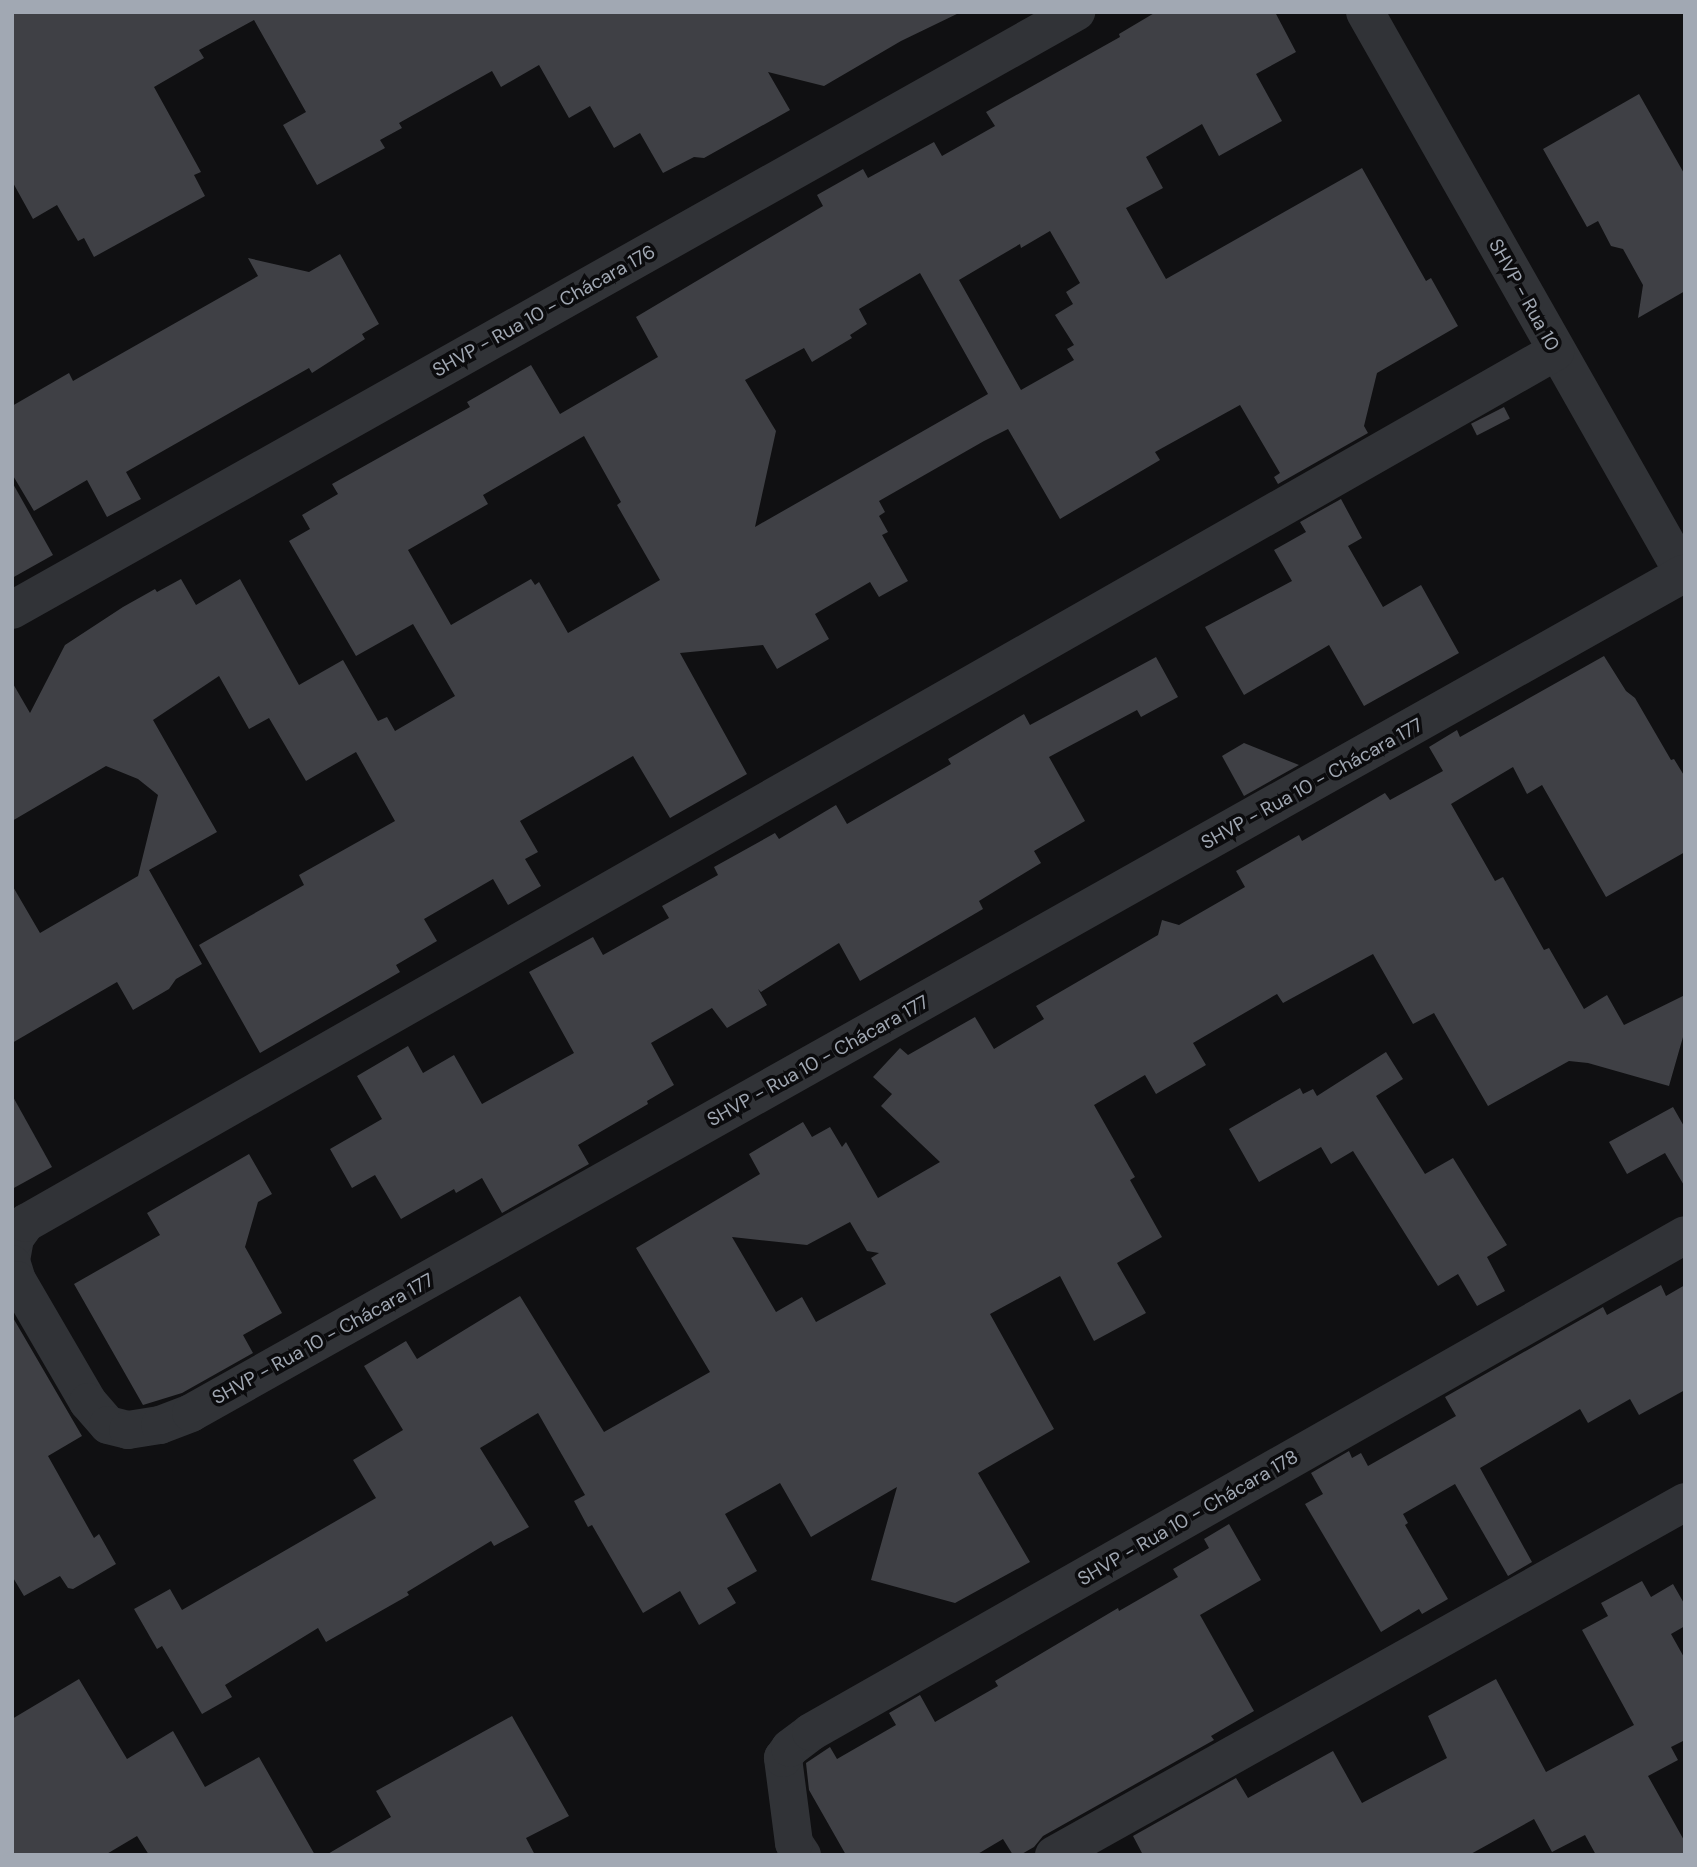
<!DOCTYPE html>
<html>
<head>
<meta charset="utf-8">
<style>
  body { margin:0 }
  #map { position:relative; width:1697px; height:1867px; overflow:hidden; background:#101012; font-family:"DM Sans",sans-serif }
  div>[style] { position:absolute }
  .building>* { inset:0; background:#3f4045; transform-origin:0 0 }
  .minor>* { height:38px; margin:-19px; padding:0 19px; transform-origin:19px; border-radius:19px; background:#313337 }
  span { translate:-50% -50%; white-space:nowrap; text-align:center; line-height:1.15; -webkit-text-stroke:7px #0b0b0d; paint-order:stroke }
  .street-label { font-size:19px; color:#a1a8b3 }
  .frame { position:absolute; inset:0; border:14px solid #a1a8b3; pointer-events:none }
</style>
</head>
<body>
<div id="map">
  <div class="building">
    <div style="clip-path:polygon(12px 12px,961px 12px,901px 41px,824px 86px,768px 72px,790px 110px,704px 158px,694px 157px,663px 173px,640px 133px,614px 148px,590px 106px,569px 118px,539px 65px,501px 87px,492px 71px,399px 123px,402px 128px,380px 140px,385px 148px,317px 185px,283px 125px,306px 112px,254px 20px,199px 50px,204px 58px,154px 87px,201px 172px,194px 175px,205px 196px,94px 257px,84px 238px,78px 241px,57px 205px,33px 219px,12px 181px)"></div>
    <div style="clip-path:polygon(evenodd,1156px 12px,1275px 12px,1296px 52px,1256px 74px,1282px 121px,1219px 156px,1202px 124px,1146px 157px,1163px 188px,1126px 208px,1166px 279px,1362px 168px,1426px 281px,1431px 278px,1458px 326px,1377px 373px,1364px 426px,1368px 433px,1278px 484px,1274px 477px,1280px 473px,1240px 405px,1155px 452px,1160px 460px,1060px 519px,1008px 429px,984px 441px,879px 501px,885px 512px,879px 516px,888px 532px,882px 535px,908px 581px,879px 597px,870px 582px,815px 614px,829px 639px,777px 669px,763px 645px,680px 653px,747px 774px,670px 818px,633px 756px,520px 821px,538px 852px,525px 859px,541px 886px,508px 905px,493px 879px,424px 919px,437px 941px,396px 965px,400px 972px,260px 1053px,199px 945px,304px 885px,299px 875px,395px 821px,356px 752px,306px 781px,269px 718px,249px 729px,219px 676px,153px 720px,217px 832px,149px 870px,202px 964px,176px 979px,169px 989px,133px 1010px,117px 982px,12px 1043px,12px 885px,40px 933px,138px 876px,158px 795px,138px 779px,106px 766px,12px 821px,12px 682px,30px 713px,65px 645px,123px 607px,155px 589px,157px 592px,181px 579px,196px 605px,240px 579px,299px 685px,343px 660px,378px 721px,387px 717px,395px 731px,455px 696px,413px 624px,356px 656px,289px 541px,310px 529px,302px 515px,338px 494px,332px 484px,470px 407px,467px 402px,531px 365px,560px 414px,658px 357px,636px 317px,823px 206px,817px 195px,863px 169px,868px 178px,934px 142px,942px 156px,995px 126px,986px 112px,1120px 37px,1119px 34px,1156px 12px,1050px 231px,1080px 283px,1066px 292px,1073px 304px,1055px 315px,1074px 345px,1067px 349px,1074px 360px,1021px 390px,959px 280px,1020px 244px,1021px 248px,1050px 231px,1156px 12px,920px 273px,988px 394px,755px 527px,776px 431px,745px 380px,804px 348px,812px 362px,852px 338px,850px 335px,867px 324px,859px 309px,920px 273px,1156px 12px,584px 436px,621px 502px,617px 505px,660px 580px,568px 633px,539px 582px,535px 585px,531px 579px,451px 625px,408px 550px,488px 504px,483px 495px,584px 436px)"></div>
    <div style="clip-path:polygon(1639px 94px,1685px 175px,1685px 291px,1638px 318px,1643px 285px,1623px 249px,1611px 246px,1598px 221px,1587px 227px,1543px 149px)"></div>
    <div style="clip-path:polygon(340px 254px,379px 324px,362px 334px,365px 339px,312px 373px,309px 368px,126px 472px,141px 499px,107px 517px,87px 480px,34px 511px,12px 474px,12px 406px,69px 373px,73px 381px,258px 276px,248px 258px,309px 272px)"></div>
    <div style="left:1504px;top:407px;width:13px;height:37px;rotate:63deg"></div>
    <div style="clip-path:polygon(12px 482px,53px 555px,12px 578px)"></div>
    <div style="clip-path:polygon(1341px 499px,1362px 538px,1348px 546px,1383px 607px,1421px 585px,1459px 653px,1364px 706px,1329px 645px,1244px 695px,1205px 627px,1292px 581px,1274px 550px,1306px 532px,1300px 522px)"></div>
    <div style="clip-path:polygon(evenodd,1604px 656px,1626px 691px,1635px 698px,1671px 760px,1674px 759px,1685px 777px,1685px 852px,1606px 897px,1542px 785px,1527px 794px,1513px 767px,1451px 804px,1495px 881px,1503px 877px,1544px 950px,1549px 948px,1584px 1009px,1607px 995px,1624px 1025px,1685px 995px,1685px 1030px,1669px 1086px,1588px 1063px,1569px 1061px,1488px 1106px,1434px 1013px,1413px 1024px,1373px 954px,1283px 1003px,1277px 994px,1193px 1043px,1206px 1065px,1156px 1094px,1145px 1075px,1094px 1105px,1135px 1177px,1130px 1180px,1162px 1237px,1117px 1263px,1146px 1313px,1094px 1341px,1060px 1276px,990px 1314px,1054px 1429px,978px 1473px,1030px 1562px,955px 1603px,871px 1580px,897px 1487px,811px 1537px,780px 1483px,725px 1514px,757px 1571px,727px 1588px,736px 1603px,699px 1625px,680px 1591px,643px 1613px,592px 1525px,588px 1527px,574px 1501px,585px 1495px,538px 1413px,480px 1448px,529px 1527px,494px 1546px,491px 1541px,407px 1592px,409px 1595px,326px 1642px,318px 1628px,225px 1685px,232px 1697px,202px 1714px,162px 1646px,157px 1649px,134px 1609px,170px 1589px,182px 1610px,376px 1498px,353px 1460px,403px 1430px,364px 1366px,406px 1341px,417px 1359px,520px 1296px,604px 1432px,710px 1372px,636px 1248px,760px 1174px,749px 1154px,803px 1122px,812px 1137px,830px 1127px,842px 1147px,846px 1142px,878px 1198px,940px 1162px,881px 1106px,892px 1094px,873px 1077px,900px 1048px,908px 1055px,975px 1017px,994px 1049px,1044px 1019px,1036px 1006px,1158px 935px,1162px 920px,1179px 925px,1245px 887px,1236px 871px,1299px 835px,1302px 841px,1385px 793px,1390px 800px,1443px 771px,1429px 747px,1457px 730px,1460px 737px,1604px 656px,850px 1222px,867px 1251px,879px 1253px,871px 1258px,886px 1284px,816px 1322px,802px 1297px,776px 1312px,732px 1237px,807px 1245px,850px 1222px)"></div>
    <div style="clip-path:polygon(1156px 657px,1178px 697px,1141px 717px,1137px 710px,1049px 757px,1085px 821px,1034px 851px,1041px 863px,979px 901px,983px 909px,860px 981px,839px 943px,761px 992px,758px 989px,767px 1005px,727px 1028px,712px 1008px,651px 1043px,674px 1085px,647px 1101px,648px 1104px,578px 1145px,589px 1164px,502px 1213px,482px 1178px,456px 1193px,454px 1189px,401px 1219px,375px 1175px,352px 1188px,330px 1149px,382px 1119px,357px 1076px,408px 1046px,423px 1073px,454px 1055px,482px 1104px,574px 1053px,529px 972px,593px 937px,603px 955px,669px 918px,662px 906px,718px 875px,714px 867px,775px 833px,779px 839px,836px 805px,847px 824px,951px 764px,948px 759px,1024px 714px,1030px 725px)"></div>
    <div style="clip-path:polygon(1244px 743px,1299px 765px,1244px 796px,1222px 756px)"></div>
    <div style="clip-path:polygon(1386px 1052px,1403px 1079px,1376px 1096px,1425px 1174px,1453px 1158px,1507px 1245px,1487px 1257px,1505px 1291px,1477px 1306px,1458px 1274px,1438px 1286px,1353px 1151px,1331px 1164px,1321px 1147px,1259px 1182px,1229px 1129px,1300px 1088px,1303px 1094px,1313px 1089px,1317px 1096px)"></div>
    <div style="clip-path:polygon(12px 1095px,52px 1167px,12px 1189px)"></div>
    <div style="clip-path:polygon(1673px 1107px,1685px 1128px,1685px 1187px,1665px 1153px,1627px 1174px,1609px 1142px)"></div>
    <div style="clip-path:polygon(249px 1154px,272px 1194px,258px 1202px,245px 1247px,282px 1313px,243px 1335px,253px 1353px,182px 1393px,143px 1405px,74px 1284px,160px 1235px,147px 1213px)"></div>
    <div style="clip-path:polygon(1661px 1285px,1666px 1296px,1685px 1285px,1685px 1390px,1639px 1415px,1630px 1399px,1588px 1423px,1580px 1409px,1480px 1468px,1532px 1562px,1508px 1576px,1455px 1484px,1403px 1514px,1408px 1523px,1405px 1525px,1448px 1599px,1422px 1614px,1419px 1609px,1381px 1632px,1305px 1504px,1323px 1494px,1311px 1473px,1349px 1451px,1352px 1458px,1361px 1453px,1368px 1466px,1456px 1416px,1445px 1397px,1603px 1307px,1607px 1315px)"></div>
    <div style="clip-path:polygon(12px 1316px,82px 1436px,48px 1456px,94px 1538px,99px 1534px,116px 1564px,73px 1589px,68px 1588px,60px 1576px,24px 1596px,12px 1576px)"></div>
    <div style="clip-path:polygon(1229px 1524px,1261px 1580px,1200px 1615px,1254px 1711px,1211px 1736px,1214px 1740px,1043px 1836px,1034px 1847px,1020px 1855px,1013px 1855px,1003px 1839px,976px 1855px,846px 1855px,809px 1790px,806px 1763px,830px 1747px,837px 1759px,896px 1725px,889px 1713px,920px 1695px,935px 1722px,998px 1686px,995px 1681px,1118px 1608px,1119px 1611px,1178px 1577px,1173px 1569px,1209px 1548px,1204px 1539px)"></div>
    <div style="clip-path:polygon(1642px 1581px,1651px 1597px,1673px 1584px,1685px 1605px,1685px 1626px,1671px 1634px,1685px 1659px,1685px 1740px,1671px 1747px,1678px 1760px,1648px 1776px,1685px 1842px,1685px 1855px,1596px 1855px,1585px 1835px,1552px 1852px,1534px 1819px,1469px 1855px,1143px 1855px,1133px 1836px,1236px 1778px,1248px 1798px,1333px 1751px,1362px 1803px,1447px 1758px,1428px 1716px,1496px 1679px,1546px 1772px,1634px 1725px,1582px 1630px,1608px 1616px,1601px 1603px)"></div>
    <div style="clip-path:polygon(79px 1679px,127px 1759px,173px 1731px,205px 1787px,259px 1757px,315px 1855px,149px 1855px,137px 1836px,105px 1855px,12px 1855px,12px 1719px)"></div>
    <div style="clip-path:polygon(512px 1716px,569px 1816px,526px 1838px,535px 1855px,326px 1855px,391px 1817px,376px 1791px)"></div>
  </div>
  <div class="minor">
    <div style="left:1365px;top:12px;width:648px;rotate:60.43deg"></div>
    <div style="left:12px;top:610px;width:1221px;rotate:-29.34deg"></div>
    <div style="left:12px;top:1255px;width:17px;rotate:-80deg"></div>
    <div style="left:15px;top:1238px;width:19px;rotate:-54deg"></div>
    <div style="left:26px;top:1223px;width:1760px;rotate:-29.67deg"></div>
    <div style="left:12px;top:1264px;width:17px;rotate:73deg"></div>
    <div style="left:17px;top:1280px;width:141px;rotate:59.8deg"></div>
    <div style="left:88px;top:1402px;width:30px;rotate:49deg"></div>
    <div style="left:108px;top:1425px;width:21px;rotate:14deg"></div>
    <div style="left:128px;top:1430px;width:32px;rotate:-9deg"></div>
    <div style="left:160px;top:1425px;width:33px;rotate:-21deg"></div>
    <div style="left:191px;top:1413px;width:1712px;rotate:-29.35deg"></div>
    <div style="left:802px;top:1855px;width:14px;rotate:-124deg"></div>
    <div style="left:794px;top:1843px;width:86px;rotate:-97.4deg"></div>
    <div style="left:783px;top:1758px;width:12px;rotate:-55deg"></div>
    <div style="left:790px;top:1748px;width:26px;rotate:-37deg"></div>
    <div style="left:811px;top:1732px;width:1005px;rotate:-29.62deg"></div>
    <div style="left:1054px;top:1855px;width:723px;rotate:-29.22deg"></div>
  </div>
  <div class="street-label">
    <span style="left:1524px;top:295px;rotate:61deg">SHVP - Rua 10</span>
    <span style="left:544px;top:311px;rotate:-29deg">SHVP - Rua 10 - Chácara 176</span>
    <span style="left:1312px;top:784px;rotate:-29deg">SHVP - Rua 10 - Chácara 177</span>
    <span style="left:818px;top:1061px;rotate:-29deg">SHVP - Rua 10 - Chácara 177</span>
    <span style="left:323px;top:1339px;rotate:-29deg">SHVP - Rua 10 - Chácara 177</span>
    <span style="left:1188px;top:1518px;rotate:-30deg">SHVP - Rua 10 - Chácara 178</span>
  </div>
  <div class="frame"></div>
</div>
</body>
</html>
